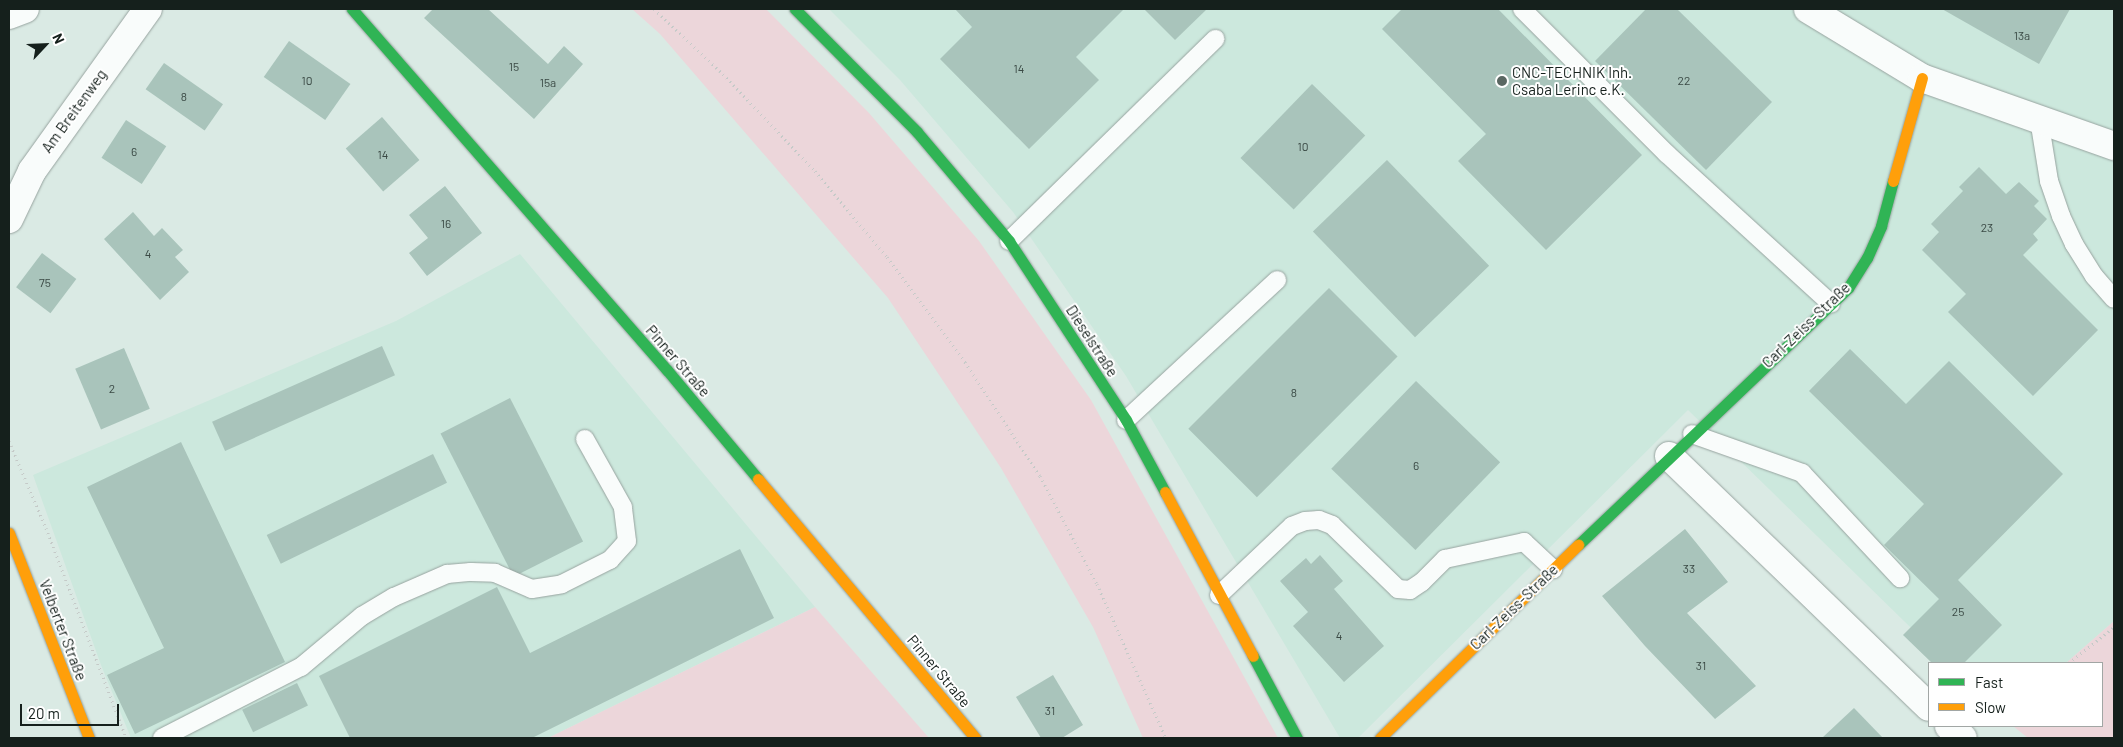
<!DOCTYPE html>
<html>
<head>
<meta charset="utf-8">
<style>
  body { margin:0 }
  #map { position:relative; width:2123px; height:747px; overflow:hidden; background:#daeae4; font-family:Barlow,sans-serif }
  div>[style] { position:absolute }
  .built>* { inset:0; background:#cce8dd }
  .green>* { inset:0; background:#ecd6da }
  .building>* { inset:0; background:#a9c4bb; transform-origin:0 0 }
  .path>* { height:3px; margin-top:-1.5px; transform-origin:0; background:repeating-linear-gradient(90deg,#c5cac8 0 1px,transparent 0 5px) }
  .roads { filter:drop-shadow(0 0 1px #97a39f) drop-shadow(0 0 1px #97a39f) }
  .lane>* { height:18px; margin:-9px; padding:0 9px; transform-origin:9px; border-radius:9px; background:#f9fcfb }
  .street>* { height:28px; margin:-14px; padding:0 14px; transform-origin:14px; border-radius:14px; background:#f9fcfb }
  .fast>* { height:11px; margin:-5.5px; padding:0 5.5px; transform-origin:5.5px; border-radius:5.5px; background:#30b455 }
  .slow>* { height:11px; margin:-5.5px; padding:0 5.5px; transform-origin:5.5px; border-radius:5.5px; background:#ff9f0a }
  .dots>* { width:14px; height:14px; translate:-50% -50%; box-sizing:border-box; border:2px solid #fff; border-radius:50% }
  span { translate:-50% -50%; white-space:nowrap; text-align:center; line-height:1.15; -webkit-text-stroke:4px #fff; paint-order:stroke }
  .number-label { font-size:12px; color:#3a4944 }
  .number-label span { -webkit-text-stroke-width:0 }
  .poi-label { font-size:15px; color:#15201c }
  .left { translate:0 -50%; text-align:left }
  .street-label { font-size:15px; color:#15201c }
  .frame { position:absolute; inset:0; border:10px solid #15201c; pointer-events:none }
  .legend { position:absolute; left:1928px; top:662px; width:175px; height:65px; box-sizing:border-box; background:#fff; border:1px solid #a1a6a4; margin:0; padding:6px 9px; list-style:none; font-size:15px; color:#15201c }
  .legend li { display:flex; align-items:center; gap:10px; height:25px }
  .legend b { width:25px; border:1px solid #a1a6a4 }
  .north { position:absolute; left:20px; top:20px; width:50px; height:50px; -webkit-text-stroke:4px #fff; paint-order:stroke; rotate:65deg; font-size:14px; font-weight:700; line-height:20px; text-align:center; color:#15201c }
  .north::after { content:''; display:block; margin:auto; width:18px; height:22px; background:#15201c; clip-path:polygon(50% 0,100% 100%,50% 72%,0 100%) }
  .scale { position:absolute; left:20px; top:704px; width:99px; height:22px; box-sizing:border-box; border:2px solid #15201c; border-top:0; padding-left:6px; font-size:15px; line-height:18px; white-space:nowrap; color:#15201c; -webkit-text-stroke:4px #fff; paint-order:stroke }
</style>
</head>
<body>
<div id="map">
  <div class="built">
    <div style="clip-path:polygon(829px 9px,2114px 9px,2114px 621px,2066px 663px,1947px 663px,1688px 410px,1358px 738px,1340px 738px,1126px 376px,1013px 212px,900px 80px)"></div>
    <div style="clip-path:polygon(520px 254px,815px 607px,548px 738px,131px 738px,101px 665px,33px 475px,396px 321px)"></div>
  </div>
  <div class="green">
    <div style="clip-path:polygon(632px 9px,766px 9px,869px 113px,979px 241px,1091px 400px,1278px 738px,1143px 738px,1093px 627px,1001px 468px,888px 298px,660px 34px)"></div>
    <div style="clip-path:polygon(815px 607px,929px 738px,548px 738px)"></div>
    <div style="clip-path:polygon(2114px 621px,2114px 738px,2028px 738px,2013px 726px,2102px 726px,2102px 663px,2066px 663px)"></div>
  </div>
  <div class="building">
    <div style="clip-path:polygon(433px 9px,488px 9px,548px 64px,564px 46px,583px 64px,534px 119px,424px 18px)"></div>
    <div style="clip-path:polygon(955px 9px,1124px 9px,1076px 57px,1099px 80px,1029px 149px,940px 59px,972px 27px)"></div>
    <div style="clip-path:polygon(1144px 9px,1207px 9px,1175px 40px)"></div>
    <div style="clip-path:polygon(1402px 9px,1498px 9px,1642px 155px,1546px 250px,1458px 161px,1486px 134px,1382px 29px)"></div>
    <div style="clip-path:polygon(1646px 9px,1677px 9px,1772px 102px,1706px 170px,1595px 61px)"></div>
    <div style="clip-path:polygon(1942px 9px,2070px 9px,2039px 64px)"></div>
    <div style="left:289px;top:41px;width:75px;height:44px;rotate:35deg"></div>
    <div style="left:164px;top:63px;width:72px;height:32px;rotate:35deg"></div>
    <div style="left:1312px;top:84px;width:74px;height:103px;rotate:44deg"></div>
    <div style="left:382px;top:117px;width:57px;height:48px;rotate:49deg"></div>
    <div style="left:126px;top:120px;width:48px;height:45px;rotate:33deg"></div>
    <div style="left:1387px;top:160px;width:147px;height:103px;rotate:46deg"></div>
    <div style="clip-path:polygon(1979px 167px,2006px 194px,2019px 182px,2039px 201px,2034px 206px,2047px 219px,2033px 234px,2038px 240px,2023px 255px,2098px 330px,2033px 396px,1948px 312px,1966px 294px,1922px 250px,1939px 232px,1931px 224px,1963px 191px,1959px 187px)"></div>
    <div style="clip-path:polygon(445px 186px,482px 233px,427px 276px,409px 253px,428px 238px,409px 215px)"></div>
    <div style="clip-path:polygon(133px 212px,154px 236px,162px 228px,183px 250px,175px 257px,189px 272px,160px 300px,104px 239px)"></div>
    <div style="left:42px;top:253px;width:43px;height:43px;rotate:37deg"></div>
    <div style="left:1329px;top:288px;width:97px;height:199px;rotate:45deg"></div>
    <div style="left:382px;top:346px;width:32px;height:186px;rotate:66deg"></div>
    <div style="left:124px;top:348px;width:66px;height:53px;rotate:67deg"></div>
    <div style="clip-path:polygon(1850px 349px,1906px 404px,1949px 361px,2063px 474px,1958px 580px,2002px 625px,1964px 663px,1932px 663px,1903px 635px,1939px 599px,1884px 545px,1924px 504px,1809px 391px)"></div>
    <div style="left:1416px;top:381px;width:117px;height:122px;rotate:44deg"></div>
    <div style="left:510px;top:398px;width:161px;height:78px;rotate:63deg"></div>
    <div style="clip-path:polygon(181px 442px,285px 662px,135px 734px,107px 675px,164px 648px,87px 487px)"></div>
    <div style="left:433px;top:454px;width:32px;height:185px;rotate:64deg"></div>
    <div style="clip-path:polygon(1685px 529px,1728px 582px,1687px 613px,1756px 686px,1715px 719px,1645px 646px,1602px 596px)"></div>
    <div style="clip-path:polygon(740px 549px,774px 618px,532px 738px,350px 738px,319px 676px,497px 587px,530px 653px)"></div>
    <div style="clip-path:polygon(1320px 555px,1343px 581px,1334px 589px,1384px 646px,1344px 682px,1293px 626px,1308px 612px,1280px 581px,1306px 558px,1311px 564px)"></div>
    <div style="clip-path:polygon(1053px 675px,1083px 725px,1062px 738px,1041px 738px,1016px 697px)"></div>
    <div style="left:297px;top:683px;width:25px;height:61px;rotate:64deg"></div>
    <div style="clip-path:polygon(1854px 708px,1883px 738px,1822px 738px)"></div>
  </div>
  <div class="path">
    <div style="left:654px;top:9px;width:95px;rotate:43.3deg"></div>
    <div style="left:723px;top:74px;width:134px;rotate:46.5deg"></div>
    <div style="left:815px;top:171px;width:112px;rotate:50.1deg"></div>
    <div style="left:887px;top:257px;width:131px;rotate:53.4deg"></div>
    <div style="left:965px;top:362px;width:136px;rotate:56.7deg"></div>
    <div style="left:1040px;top:476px;width:122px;rotate:62.2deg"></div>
    <div style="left:1097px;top:584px;width:169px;rotate:65.9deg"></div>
    <div style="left:9px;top:441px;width:95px;rotate:67deg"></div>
    <div style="left:46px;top:528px;width:225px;rotate:69.1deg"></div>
    <div style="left:2069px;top:663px;width:58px;rotate:-38.7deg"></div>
  </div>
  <div class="roads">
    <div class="lane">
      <div style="left:1522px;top:9px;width:205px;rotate:45deg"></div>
      <div style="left:1667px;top:154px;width:222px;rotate:42.4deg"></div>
      <div style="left:2039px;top:119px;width:63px;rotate:80.8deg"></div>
      <div style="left:2049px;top:181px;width:37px;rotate:71deg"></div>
      <div style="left:2061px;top:216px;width:31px;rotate:65deg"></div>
      <div style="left:2074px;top:244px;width:38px;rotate:58deg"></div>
      <div style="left:2094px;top:276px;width:30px;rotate:49deg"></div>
      <div style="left:1009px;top:241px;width:289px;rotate:-44.4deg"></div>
      <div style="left:1126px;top:420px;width:206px;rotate:-42.8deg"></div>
      <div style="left:1692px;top:434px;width:117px;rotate:19.5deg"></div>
      <div style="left:1802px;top:473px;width:144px;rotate:47deg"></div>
      <div style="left:1219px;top:595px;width:100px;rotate:-43.4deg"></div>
      <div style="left:1292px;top:526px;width:14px;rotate:-21deg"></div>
      <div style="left:1305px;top:521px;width:14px;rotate:-4deg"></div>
      <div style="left:1319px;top:520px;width:14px;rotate:21deg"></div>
      <div style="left:1332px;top:525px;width:92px;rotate:44.1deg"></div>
      <div style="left:1398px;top:589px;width:12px;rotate:5deg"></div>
      <div style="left:1410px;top:590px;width:14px;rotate:-34deg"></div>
      <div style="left:1422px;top:582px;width:33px;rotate:-45deg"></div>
      <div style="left:1445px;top:559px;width:81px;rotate:-12.1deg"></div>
      <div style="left:1524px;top:542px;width:40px;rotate:43deg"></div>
      <div style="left:162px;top:738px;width:156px;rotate:-27.1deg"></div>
      <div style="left:301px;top:667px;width:80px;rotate:-39.9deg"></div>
      <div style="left:362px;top:616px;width:37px;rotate:-31deg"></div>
      <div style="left:394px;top:597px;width:58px;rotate:-23.5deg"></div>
      <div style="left:447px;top:574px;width:24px;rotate:-5deg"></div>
      <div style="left:471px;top:572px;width:24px;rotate:2deg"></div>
      <div style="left:495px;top:573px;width:40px;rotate:23.4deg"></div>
      <div style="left:532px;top:589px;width:30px;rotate:-9deg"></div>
      <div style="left:562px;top:584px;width:54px;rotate:-26.6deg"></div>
      <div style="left:610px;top:560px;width:25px;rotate:-48deg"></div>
      <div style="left:627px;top:541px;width:34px;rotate:-97deg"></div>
      <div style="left:623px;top:507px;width:78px;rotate:-119.2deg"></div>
    </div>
    <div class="street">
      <div style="left:1808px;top:9px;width:133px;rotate:31.2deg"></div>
      <div style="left:1922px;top:78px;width:204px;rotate:19.5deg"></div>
      <div style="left:9px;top:15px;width:17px;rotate:-21deg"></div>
      <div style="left:9px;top:219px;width:53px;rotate:-64.4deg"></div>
      <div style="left:32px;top:171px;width:199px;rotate:-54.4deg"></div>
      <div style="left:1669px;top:456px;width:361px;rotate:44deg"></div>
      <div style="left:1949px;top:726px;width:18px;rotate:41deg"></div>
    </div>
    <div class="fast">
      <div style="left:352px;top:9px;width:479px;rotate:48.9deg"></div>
      <div style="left:667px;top:370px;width:142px;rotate:50.1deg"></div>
      <div style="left:795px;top:9px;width:173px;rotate:45.2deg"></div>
      <div style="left:917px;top:132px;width:143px;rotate:49.8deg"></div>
      <div style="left:1009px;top:241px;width:214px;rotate:56.8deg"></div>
      <div style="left:1126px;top:420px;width:82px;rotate:61.6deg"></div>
      <div style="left:1578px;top:545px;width:373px;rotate:-43.6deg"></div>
      <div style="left:1848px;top:288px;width:36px;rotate:-58deg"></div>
      <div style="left:1867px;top:258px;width:35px;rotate:-66deg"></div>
      <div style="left:1881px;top:226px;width:47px;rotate:-75.1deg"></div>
      <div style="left:1253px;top:656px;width:93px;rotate:61.8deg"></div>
    </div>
    <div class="slow">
      <div style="left:1893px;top:181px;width:107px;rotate:-74.3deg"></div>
      <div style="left:758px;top:479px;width:338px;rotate:50deg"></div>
      <div style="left:1165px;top:492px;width:186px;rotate:61.8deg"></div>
      <div style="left:9px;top:533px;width:220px;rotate:68.7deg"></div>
      <div style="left:1380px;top:738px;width:277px;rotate:-44.3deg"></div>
    </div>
  </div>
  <div class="dots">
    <div style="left:1502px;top:81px;background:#5a6762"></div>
  </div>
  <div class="number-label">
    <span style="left:2022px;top:36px">13a</span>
    <span style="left:514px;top:67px">15</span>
    <span style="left:1019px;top:69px">14</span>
    <span style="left:307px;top:81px">10</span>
    <span style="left:1684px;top:81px">22</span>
    <span style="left:548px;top:83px">15a</span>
    <span style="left:184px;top:97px">8</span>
    <span style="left:1303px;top:147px">10</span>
    <span style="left:134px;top:152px">6</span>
    <span style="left:383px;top:155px">14</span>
    <span style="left:446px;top:224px">16</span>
    <span style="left:1987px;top:228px">23</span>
    <span style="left:148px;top:254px">4</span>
    <span style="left:45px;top:283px">75</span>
    <span style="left:112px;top:389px">2</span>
    <span style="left:1294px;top:393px">8</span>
    <span style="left:1416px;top:466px">6</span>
    <span style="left:1689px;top:569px">33</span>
    <span style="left:1958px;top:612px">25</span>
    <span style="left:1339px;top:636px">4</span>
    <span style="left:1701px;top:666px">31</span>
    <span style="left:1050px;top:711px">31</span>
  </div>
  <div class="poi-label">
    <span class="left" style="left:1512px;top:81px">CNC-TECHNIK Inh.<br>Csaba Lerinc e.K.</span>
  </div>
  <div class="street-label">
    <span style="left:74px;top:111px;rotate:-54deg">Am Breitenweg</span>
    <span style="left:1806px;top:325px;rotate:-44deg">Carl-Zeiss-Straße</span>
    <span style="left:1092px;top:341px;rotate:57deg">Dieselstraße</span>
    <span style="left:678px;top:361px;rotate:49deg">Pinner Straße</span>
    <span style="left:1514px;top:607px;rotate:-44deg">Carl-Zeiss-Straße</span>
    <span style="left:63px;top:630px;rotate:69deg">Velberter Straße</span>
    <span style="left:939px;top:671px;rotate:50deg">Pinner Straße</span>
  </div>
  <div class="frame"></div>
  <ul class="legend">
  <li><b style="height:6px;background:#30b455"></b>Fast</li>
  <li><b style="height:6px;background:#ff9f0a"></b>Slow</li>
  </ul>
  <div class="north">N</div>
  <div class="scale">20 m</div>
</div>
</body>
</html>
